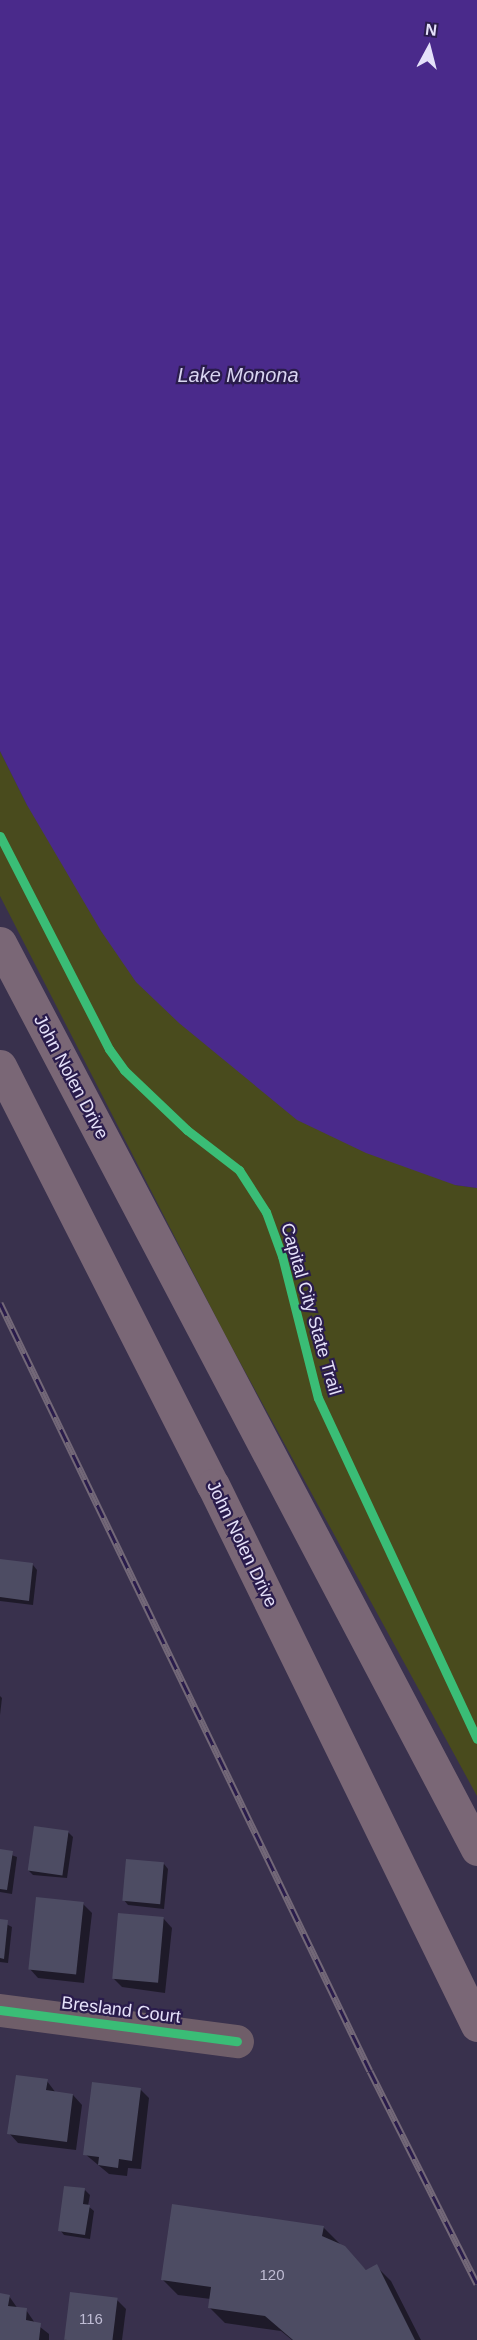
<!DOCTYPE html>
<html>
<head>
<meta charset="utf-8">
<style>
  body { margin:0 }
  #map { position:relative; width:477px; height:2340px; overflow:hidden; background:#39314d; font-family:Arial,sans-serif }
  div>[style] { position:absolute }
  .green>* { inset:0; background:#494b1d }
  .water>* { inset:0; background:#4a2a8b }
  .shadow>* { inset:0; background:#0007 }
  .building>* { inset:0; background:#4d4c63; transform-origin:0 0 }
  .minor>* { height:33px; margin:-16.5px; padding:0 16.5px; transform-origin:16.5px; border-radius:16.5px; background:#6f5e69 }
  .primary>* { height:33px; margin:-16.5px; padding:0 16.5px; transform-origin:16.5px; border-radius:16.5px; background:#7a6776 }
  .rail>* { height:7px; margin-top:-3.5px; transform-origin:0; background:repeating-linear-gradient(90deg,#2a1c4c 0 14px,#736878 0 28px); box-sizing:border-box; border-block:2px solid #736878 }
  .cycleway>* { height:9px; margin:-4.5px; padding:0 4.5px; transform-origin:4.5px; border-radius:4.5px; background:#3abd76 }
  span { translate:-50% -50%; white-space:nowrap; text-align:center; line-height:1.15; -webkit-text-stroke:4.5px #2a1c4c; paint-order:stroke }
  .number-label { font-size:15px; color:#bfbcd4 }
  .number-label span { -webkit-text-stroke-width:0 }
  .street-label { font-size:18px; color:#e5e1fa }
  .water-label { font-size:20px; color:#d9d5f1; font-style:italic }
  .north { position:absolute; left:399px; top:18px; width:60px; height:60px; -webkit-text-stroke:4px #2a1c4c; paint-order:stroke; rotate:7deg; font-size:16px; font-weight:700; line-height:24px; text-align:center; color:#e5e1fa }
  .north::after { content:''; display:block; margin:auto; width:21px; height:27px; background:#e5e1fa; clip-path:polygon(50% 0,100% 100%,50% 72%,0 100%) }
</style>
</head>
<body>
<div id="map">
  <div class="green">
    <div style="clip-path:polygon(0 751px,27px 805px,455px 1185px,477px 1188px,477px 1796px,224px 1333px,0 896px)"></div>
  </div>
  <div class="water">
    <div style="clip-path:polygon(0 0,477px 0,477px 1188px,455px 1185px,366px 1153px,297px 1120px,179px 1023px,136px 982px,101px 931px,27px 805px,0 751px)"></div>
  </div>
  <div class="shadow">
    <div style="clip-path:polygon(0 1561px,33px 1565px,37px 1570px,33px 1605px,0 1601px)"></div>
    <div style="clip-path:polygon(0 1696px,2px 1698px,0 1715px)"></div>
    <div style="clip-path:polygon(68px 1832px,73px 1837px,67px 1878px,33px 1875px,28px 1870px)"></div>
    <div style="clip-path:polygon(0 1851px,17px 1857px,12px 1894px,0 1892px)"></div>
    <div style="clip-path:polygon(164px 1864px,168px 1869px,164px 1909px,128px 1905px,124px 1900px)"></div>
    <div style="clip-path:polygon(83px 1904px,92px 1913px,84px 1983px,38px 1978px,29px 1968px)"></div>
    <div style="clip-path:polygon(163px 1918px,172px 1928px,165px 1993px,122px 1987px,113px 1978px)"></div>
    <div style="clip-path:polygon(0 1921px,12px 1927px,8px 1963px,0 1962px)"></div>
    <div style="clip-path:polygon(47px 2081px,56px 2093px,73px 2095px,82px 2105px,76px 2150px,18px 2143px,9px 2133px)"></div>
    <div style="clip-path:polygon(140px 2089px,149px 2098px,141px 2169px,128px 2168px,127px 2176px,109px 2174px,85px 2154px)"></div>
    <div style="clip-path:polygon(85px 2190px,90px 2195px,88px 2206px,94px 2211px,90px 2239px,64px 2235px,60px 2230px)"></div>
    <div style="clip-path:polygon(323px 2227px,367px 2271px,376px 2266px,391px 2281px,421px 2340px,292px 2340px,281px 2331px,225px 2323px,210px 2308px,211px 2299px,178px 2295px,163px 2280px)"></div>
    <div style="clip-path:polygon(0 2295px,9px 2296px,18px 2309px,26px 2310px,35px 2323px,49px 2334px,49px 2340px,0 2340px)"></div>
    <div style="clip-path:polygon(117px 2300px,126px 2309px,122px 2340px,65px 2340px)"></div>
  </div>
  <div class="building">
    <div style="clip-path:polygon(0 1559px,33px 1563px,29px 1601px,0 1597px)"></div>
    <div style="left:34px;top:1826px;width:35px;height:45px;rotate:8deg"></div>
    <div style="clip-path:polygon(0 1849px,13px 1851px,7px 1890px,0 1889px)"></div>
    <div style="left:126px;top:1859px;width:38px;height:42px;rotate:5deg"></div>
    <div style="left:36px;top:1897px;width:48px;height:73px;rotate:6deg"></div>
    <div style="left:118px;top:1913px;width:46px;height:66px;rotate:5deg"></div>
    <div style="clip-path:polygon(0 1919px,8px 1920px,4px 1959px,0 1958px)"></div>
    <div style="clip-path:polygon(16px 2075px,48px 2079px,46px 2090px,73px 2094px,67px 2142px,7px 2134px)"></div>
    <div style="clip-path:polygon(92px 2082px,141px 2088px,132px 2161px,119px 2159px,118px 2168px,98px 2165px,99px 2157px,83px 2155px)"></div>
    <div style="clip-path:polygon(64px 2186px,85px 2188px,83px 2204px,90px 2205px,85px 2235px,58px 2231px)"></div>
    <div style="clip-path:polygon(172px 2204px,324px 2226px,322px 2236px,345px 2246px,366px 2270px,377px 2264px,415px 2340px,293px 2340px,265px 2316px,208px 2308px,211px 2287px,161px 2280px)"></div>
    <div style="left:70px;top:2292px;width:48px;height:48px;rotate:7deg"></div>
    <div style="clip-path:polygon(0 2293px,10px 2295px,8px 2306px,27px 2308px,26px 2320px,41px 2323px,39px 2340px,0 2340px)"></div>
  </div>
  <div class="minor">
    <div style="left:0;top:2010px;width:239px;rotate:7.5deg"></div>
  </div>
  <div class="primary">
    <div style="left:0;top:943px;width:1024px;rotate:62.23deg"></div>
    <div style="left:0;top:1066px;width:470px;rotate:63.1deg"></div>
    <div style="left:213px;top:1485px;width:601px;rotate:63.95deg"></div>
  </div>
  <div class="rail">
    <div style="left:0;top:1303px;width:852px;rotate:64.28deg"></div>
    <div style="left:370px;top:2071px;width:238px;rotate:63.3deg"></div>
  </div>
  <div class="cycleway">
    <div style="left:0;top:836px;width:239px;rotate:62.9deg"></div>
    <div style="left:109px;top:1049px;width:26px;rotate:54deg"></div>
    <div style="left:124px;top:1070px;width:87px;rotate:43.6deg"></div>
    <div style="left:187px;top:1130px;width:66px;rotate:37.6deg"></div>
    <div style="left:239px;top:1170px;width:50px;rotate:57.3deg"></div>
    <div style="left:266px;top:1212px;width:47px;rotate:70deg"></div>
    <div style="left:282px;top:1256px;width:146px;rotate:75.8deg"></div>
    <div style="left:318px;top:1398px;width:376px;rotate:65deg"></div>
    <div style="left:0;top:2010px;width:239px;rotate:7.5deg"></div>
  </div>
  <div class="number-label">
    <span style="left:272px;top:2275px">120</span>
    <span style="left:91px;top:2319px">116</span>
  </div>
  <div class="street-label">
    <span style="left:71px;top:1077px;rotate:62deg">John Nolen Drive</span>
    <span style="left:311px;top:1309px;rotate:74deg">Capital City State Trail</span>
    <span style="left:242px;top:1544px;rotate:64deg">John Nolen Drive</span>
    <span style="left:121px;top:2010px;rotate:7deg">Bresland Court</span>
  </div>
  <div class="water-label">
    <span style="left:238px;top:375px">Lake Monona</span>
  </div>
  <div class="north">N</div>
</div>
</body>
</html>
